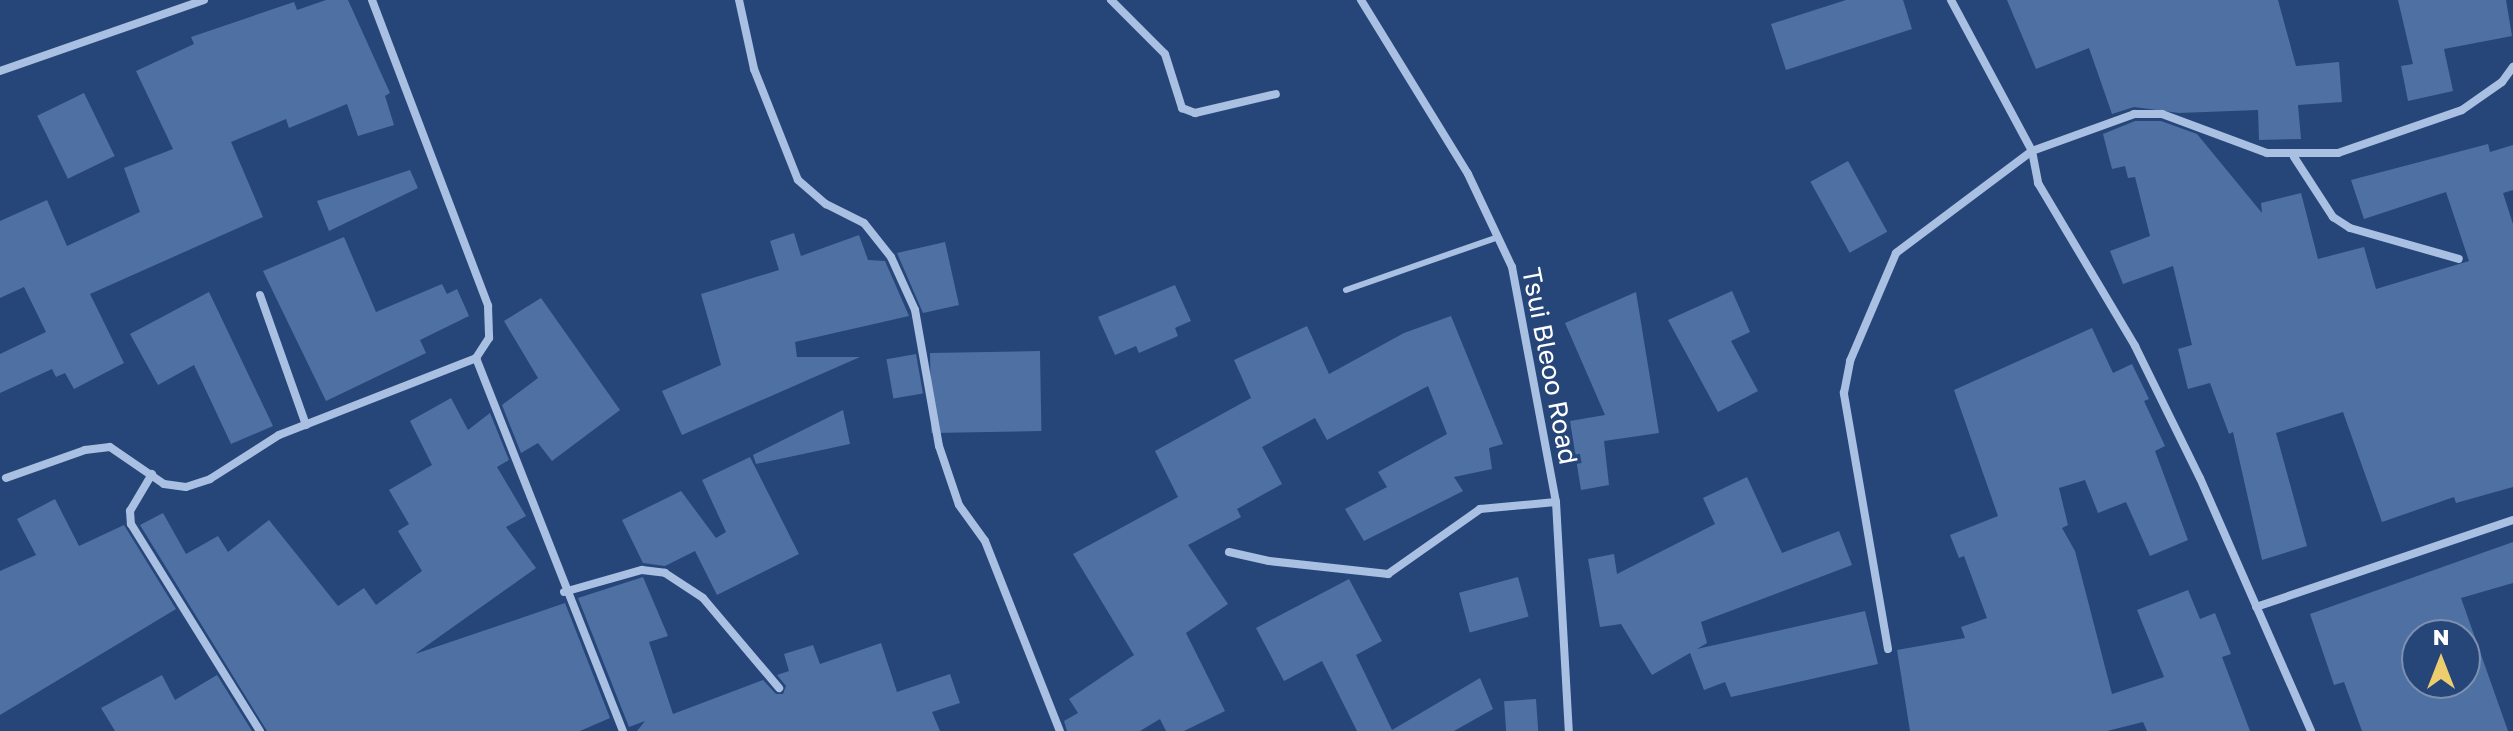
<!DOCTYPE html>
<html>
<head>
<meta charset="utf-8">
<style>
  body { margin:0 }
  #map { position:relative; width:2513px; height:731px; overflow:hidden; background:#264679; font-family:"Golos Text",sans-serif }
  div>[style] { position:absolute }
  .building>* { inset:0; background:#4e70a3; transform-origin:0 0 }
  .lane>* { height:6px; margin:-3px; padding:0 3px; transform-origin:3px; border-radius:3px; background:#a9c0e3 }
  .street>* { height:8px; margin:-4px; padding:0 4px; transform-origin:4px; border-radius:4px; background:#a9c0e3 }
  span { translate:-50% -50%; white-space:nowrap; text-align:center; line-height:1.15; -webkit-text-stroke:7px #264679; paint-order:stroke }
  .street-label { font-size:26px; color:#fff }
  .north { position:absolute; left:2401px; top:619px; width:80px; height:80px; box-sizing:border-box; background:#264679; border:2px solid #7d90af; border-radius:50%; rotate:0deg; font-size:22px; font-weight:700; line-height:32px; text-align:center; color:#fff }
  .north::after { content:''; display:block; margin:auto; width:28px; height:36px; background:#ecce6e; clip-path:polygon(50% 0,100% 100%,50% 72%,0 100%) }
</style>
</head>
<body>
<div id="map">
  <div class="building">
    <div style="clip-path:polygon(326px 0,348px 0,390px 93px,385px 96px,394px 125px,358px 136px,347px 104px,289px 128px,286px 119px,231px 142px,263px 217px,90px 294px,124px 363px,74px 389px,65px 373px,56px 377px,52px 369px,0 393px,0 354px,46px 332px,24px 287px,0 298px,0 221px,47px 200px,67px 246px,140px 212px,124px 168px,173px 149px,136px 71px,194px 44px,191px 37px,294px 2px,297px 10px)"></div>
    <div style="clip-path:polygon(1846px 0,1903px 0,1912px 29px,1786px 70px,1771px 24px)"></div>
    <div style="clip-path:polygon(2007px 0,2278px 0,2296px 66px,2339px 62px,2342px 102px,2298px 105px,2301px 139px,2259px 140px,2258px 110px,2179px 113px,2134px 107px,2112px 114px,2089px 48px,2036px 69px)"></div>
    <div style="clip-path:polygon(2398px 0,2506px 0,2512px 36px,2444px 49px,2453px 91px,2408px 101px,2401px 66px,2413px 64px)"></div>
    <div style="left:84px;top:93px;width:70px;height:52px;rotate:64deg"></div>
    <div style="clip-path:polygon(2135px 121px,2161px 121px,2197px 134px,2262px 213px,2261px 203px,2301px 193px,2318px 259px,2364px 247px,2376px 289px,2469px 261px,2446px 192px,2364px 219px,2351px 180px,2488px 144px,2490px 152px,2513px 145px,2513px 190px,2503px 193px,2513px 224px,2513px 487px,2456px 503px,2454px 497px,2382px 522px,2343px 412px,2276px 433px,2307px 546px,2262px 560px,2233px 432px,2229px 434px,2210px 383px,2188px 389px,2178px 349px,2192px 345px,2173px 266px,2123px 284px,2110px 251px,2150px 236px,2135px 177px,2128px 178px,2125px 166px,2112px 169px,2103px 134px)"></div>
    <div style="left:1848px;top:161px;width:81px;height:43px;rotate:61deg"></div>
    <div style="clip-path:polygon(410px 170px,418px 188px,329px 231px,317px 201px)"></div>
    <div style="clip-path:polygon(794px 233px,801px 256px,859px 235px,868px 260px,885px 261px,909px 316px,795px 342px,797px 357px,860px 357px,682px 435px,662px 391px,721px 365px,701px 294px,779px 270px,770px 241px)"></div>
    <div style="clip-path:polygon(344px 237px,376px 312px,442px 284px,447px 294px,457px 289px,469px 316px,420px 340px,426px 353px,326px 401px,263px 271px)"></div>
    <div style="clip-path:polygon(945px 242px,959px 305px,923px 313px,897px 253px)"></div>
    <div style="clip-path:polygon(1175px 285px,1191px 321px,1175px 328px,1178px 336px,1139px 353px,1136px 346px,1115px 355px,1098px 317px)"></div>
    <div style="clip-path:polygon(1732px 291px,1750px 332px,1731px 341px,1758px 391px,1718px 412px,1668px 320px)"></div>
    <div style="clip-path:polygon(209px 292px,273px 426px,231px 444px,194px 365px,158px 385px,130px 334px)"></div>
    <div style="clip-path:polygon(1636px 292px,1659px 433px,1604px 441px,1609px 485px,1581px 490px,1570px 421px,1605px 415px,1565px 323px)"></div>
    <div style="clip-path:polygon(541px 298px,620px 410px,552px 461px,538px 443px,521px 453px,502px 405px,538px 378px,504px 321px)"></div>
    <div style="clip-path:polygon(1451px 316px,1503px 444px,1489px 448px,1492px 469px,1454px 477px,1463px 491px,1364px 541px,1345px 509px,1387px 487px,1378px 472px,1447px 434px,1428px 386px,1327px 440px,1315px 418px,1262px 447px,1282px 484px,1237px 509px,1241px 517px,1188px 545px,1228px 604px,1186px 633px,1225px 711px,1184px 731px,1166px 731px,1160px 719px,1140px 731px,1067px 731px,1064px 721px,1078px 713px,1069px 699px,1134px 655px,1073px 554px,1178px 497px,1155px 451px,1251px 398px,1234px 360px,1307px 326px,1329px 374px,1404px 333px)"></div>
    <div style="clip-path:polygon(2092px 328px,2113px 373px,2132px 364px,2149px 399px,2144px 401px,2165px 446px,2155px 451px,2188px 540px,2150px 556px,2126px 502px,2098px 513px,2085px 480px,2059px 488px,2068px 525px,2062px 528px,2075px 551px,2112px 694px,2164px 677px,2137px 610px,2188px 590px,2200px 619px,2215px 613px,2231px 654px,2222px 657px,2250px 731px,2147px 731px,2143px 722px,2107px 731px,1910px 731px,1897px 650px,1965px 638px,1961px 627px,1987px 618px,1964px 556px,1959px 558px,1950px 535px,1998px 516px,1954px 390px)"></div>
    <div style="left:1040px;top:351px;width:80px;height:110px;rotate:89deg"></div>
    <div style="left:916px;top:354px;width:40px;height:30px;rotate:80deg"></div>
    <div style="clip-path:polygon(451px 398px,468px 430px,490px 413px,509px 460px,497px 467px,526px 516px,506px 527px,536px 568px,415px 654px,565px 603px,610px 718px,580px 731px,267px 731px,140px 525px,163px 513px,186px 554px,218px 536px,228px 552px,269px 520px,338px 606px,364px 588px,376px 605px,422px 571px,398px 531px,409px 524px,389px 490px,432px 465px,410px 421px)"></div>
    <div style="clip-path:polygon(843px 410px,850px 444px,756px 464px,753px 455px)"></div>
    <div style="clip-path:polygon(750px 457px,799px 554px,717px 595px,695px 551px,665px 566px,643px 563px,622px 520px,681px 491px,716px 538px,726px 532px,702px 480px)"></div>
    <div style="clip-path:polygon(1747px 477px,1782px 553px,1839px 531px,1852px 565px,1701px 622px,1707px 643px,1697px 649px,1865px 611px,1878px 664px,1731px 697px,1725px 682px,1704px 690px,1690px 653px,1652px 675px,1621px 624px,1600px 627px,1588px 559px,1614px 554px,1617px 574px,1715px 524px,1703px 498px)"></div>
    <div style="clip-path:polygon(55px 499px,79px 546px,124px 525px,176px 609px,0 715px,0 571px,36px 555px,17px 519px)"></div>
    <div style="clip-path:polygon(evenodd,2513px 542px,2513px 583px,2461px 598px,2508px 731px,2362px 731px,2344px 682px,2334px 685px,2310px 614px,2513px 542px,2417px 635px,2465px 635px,2465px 683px,2417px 683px,2417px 635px)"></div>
    <div style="clip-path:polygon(643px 577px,668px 636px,649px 642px,673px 714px,763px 680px,776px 694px,783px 694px,786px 686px,777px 675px,789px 671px,784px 654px,813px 645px,820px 664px,881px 643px,897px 692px,950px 674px,960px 703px,932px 712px,940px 731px,637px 731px,645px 721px,629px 727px,578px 598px)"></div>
    <div style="left:1518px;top:577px;width:41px;height:61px;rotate:75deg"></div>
    <div style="clip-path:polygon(1349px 579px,1382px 641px,1356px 655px,1392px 730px,1480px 678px,1493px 709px,1454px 731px,1357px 731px,1322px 661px,1284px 681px,1256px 628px)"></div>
    <div style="clip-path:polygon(162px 675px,175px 700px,217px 675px,252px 731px,115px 731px,101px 708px)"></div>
    <div style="left:1536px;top:699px;width:32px;height:32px;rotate:86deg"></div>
  </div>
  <div class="lane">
    <div style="left:1346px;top:290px;width:161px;rotate:-19.2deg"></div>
  </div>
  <div class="street">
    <div style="left:372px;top:0;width:327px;rotate:69.2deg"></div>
    <div style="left:488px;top:306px;width:32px;rotate:88deg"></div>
    <div style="left:489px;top:338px;width:24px;rotate:123deg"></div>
    <div style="left:476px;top:358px;width:401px;rotate:68.5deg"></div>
    <div style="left:739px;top:0;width:71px;rotate:77.7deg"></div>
    <div style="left:754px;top:69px;width:119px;rotate:68.4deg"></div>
    <div style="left:798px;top:180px;width:37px;rotate:41deg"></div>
    <div style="left:826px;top:204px;width:42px;rotate:26.6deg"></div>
    <div style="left:864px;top:223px;width:43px;rotate:51.5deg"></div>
    <div style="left:891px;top:257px;width:58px;rotate:65.6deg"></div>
    <div style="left:915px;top:310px;width:138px;rotate:80deg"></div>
    <div style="left:939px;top:446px;width:62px;rotate:71.3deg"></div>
    <div style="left:959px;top:505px;width:44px;rotate:54.2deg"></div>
    <div style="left:985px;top:541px;width:204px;rotate:68.5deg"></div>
    <div style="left:1111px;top:0;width:76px;rotate:45deg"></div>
    <div style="left:1165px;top:54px;width:57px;rotate:72.5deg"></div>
    <div style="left:1182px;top:108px;width:14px;rotate:21deg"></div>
    <div style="left:1195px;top:113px;width:83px;rotate:-13.2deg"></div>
    <div style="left:1361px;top:0;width:204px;rotate:58.4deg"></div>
    <div style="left:1468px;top:174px;width:103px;rotate:64.7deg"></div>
    <div style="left:1512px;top:267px;width:239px;rotate:79.4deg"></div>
    <div style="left:1556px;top:502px;width:229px;rotate:86.8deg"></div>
    <div style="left:1951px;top:0;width:171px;rotate:61.8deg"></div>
    <div style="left:2032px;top:151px;width:33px;rotate:79deg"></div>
    <div style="left:2038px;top:183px;width:190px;rotate:59.2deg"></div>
    <div style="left:2135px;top:346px;width:147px;rotate:63.8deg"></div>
    <div style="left:2200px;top:478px;width:276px;rotate:66.3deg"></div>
    <div style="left:0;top:71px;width:216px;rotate:-19.2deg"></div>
    <div style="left:2294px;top:157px;width:72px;rotate:57deg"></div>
    <div style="left:2333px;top:217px;width:20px;rotate:33deg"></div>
    <div style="left:2350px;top:228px;width:113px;rotate:15.9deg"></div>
    <div style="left:260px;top:295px;width:138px;rotate:70.5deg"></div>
    <div style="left:152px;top:474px;width:43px;rotate:120.7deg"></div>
    <div style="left:130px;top:511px;width:13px;rotate:86deg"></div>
    <div style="left:131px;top:524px;width:244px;rotate:58.1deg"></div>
    <div style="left:6px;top:478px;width:84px;rotate:-19.5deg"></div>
    <div style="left:85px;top:450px;width:25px;rotate:-7deg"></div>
    <div style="left:110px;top:447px;width:65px;rotate:34.4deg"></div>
    <div style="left:164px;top:484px;width:22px;rotate:8deg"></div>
    <div style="left:186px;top:487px;width:25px;rotate:-18deg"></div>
    <div style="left:210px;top:479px;width:82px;rotate:-32.5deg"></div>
    <div style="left:279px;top:435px;width:212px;rotate:-21.3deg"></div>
    <div style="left:1229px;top:552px;width:41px;rotate:12.7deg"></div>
    <div style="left:1269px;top:561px;width:120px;rotate:6.2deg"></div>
    <div style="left:1388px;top:574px;width:113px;rotate:-35.2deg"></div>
    <div style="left:1480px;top:509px;width:76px;rotate:-5.3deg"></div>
    <div style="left:564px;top:592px;width:81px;rotate:-15.8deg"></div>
    <div style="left:642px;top:570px;width:23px;rotate:7deg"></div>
    <div style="left:665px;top:573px;width:45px;rotate:33.3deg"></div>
    <div style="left:703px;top:598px;width:118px;rotate:49.8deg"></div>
    <div style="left:2256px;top:607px;width:271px;rotate:-18.7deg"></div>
    <div style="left:1888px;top:649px;width:260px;rotate:-99.8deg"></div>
    <div style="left:1844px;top:393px;width:33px;rotate:-79deg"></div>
    <div style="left:1850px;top:361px;width:117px;rotate:-66.9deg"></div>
    <div style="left:1896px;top:253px;width:170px;rotate:-36.9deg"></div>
    <div style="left:2032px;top:151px;width:109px;rotate:-19.9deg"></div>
    <div style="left:2134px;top:114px;width:28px"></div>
    <div style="left:2162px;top:114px;width:112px;rotate:20.4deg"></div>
    <div style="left:2267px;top:153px;width:71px"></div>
    <div style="left:2338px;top:153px;width:131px;rotate:-19.1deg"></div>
    <div style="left:2462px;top:110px;width:49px;rotate:-35deg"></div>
    <div style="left:2502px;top:82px;width:19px;rotate:-54deg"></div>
  </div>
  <div class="street-label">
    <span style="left:1550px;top:366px;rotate:79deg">Tsui Bleoo Road</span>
  </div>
  <div class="north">N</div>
</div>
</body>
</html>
